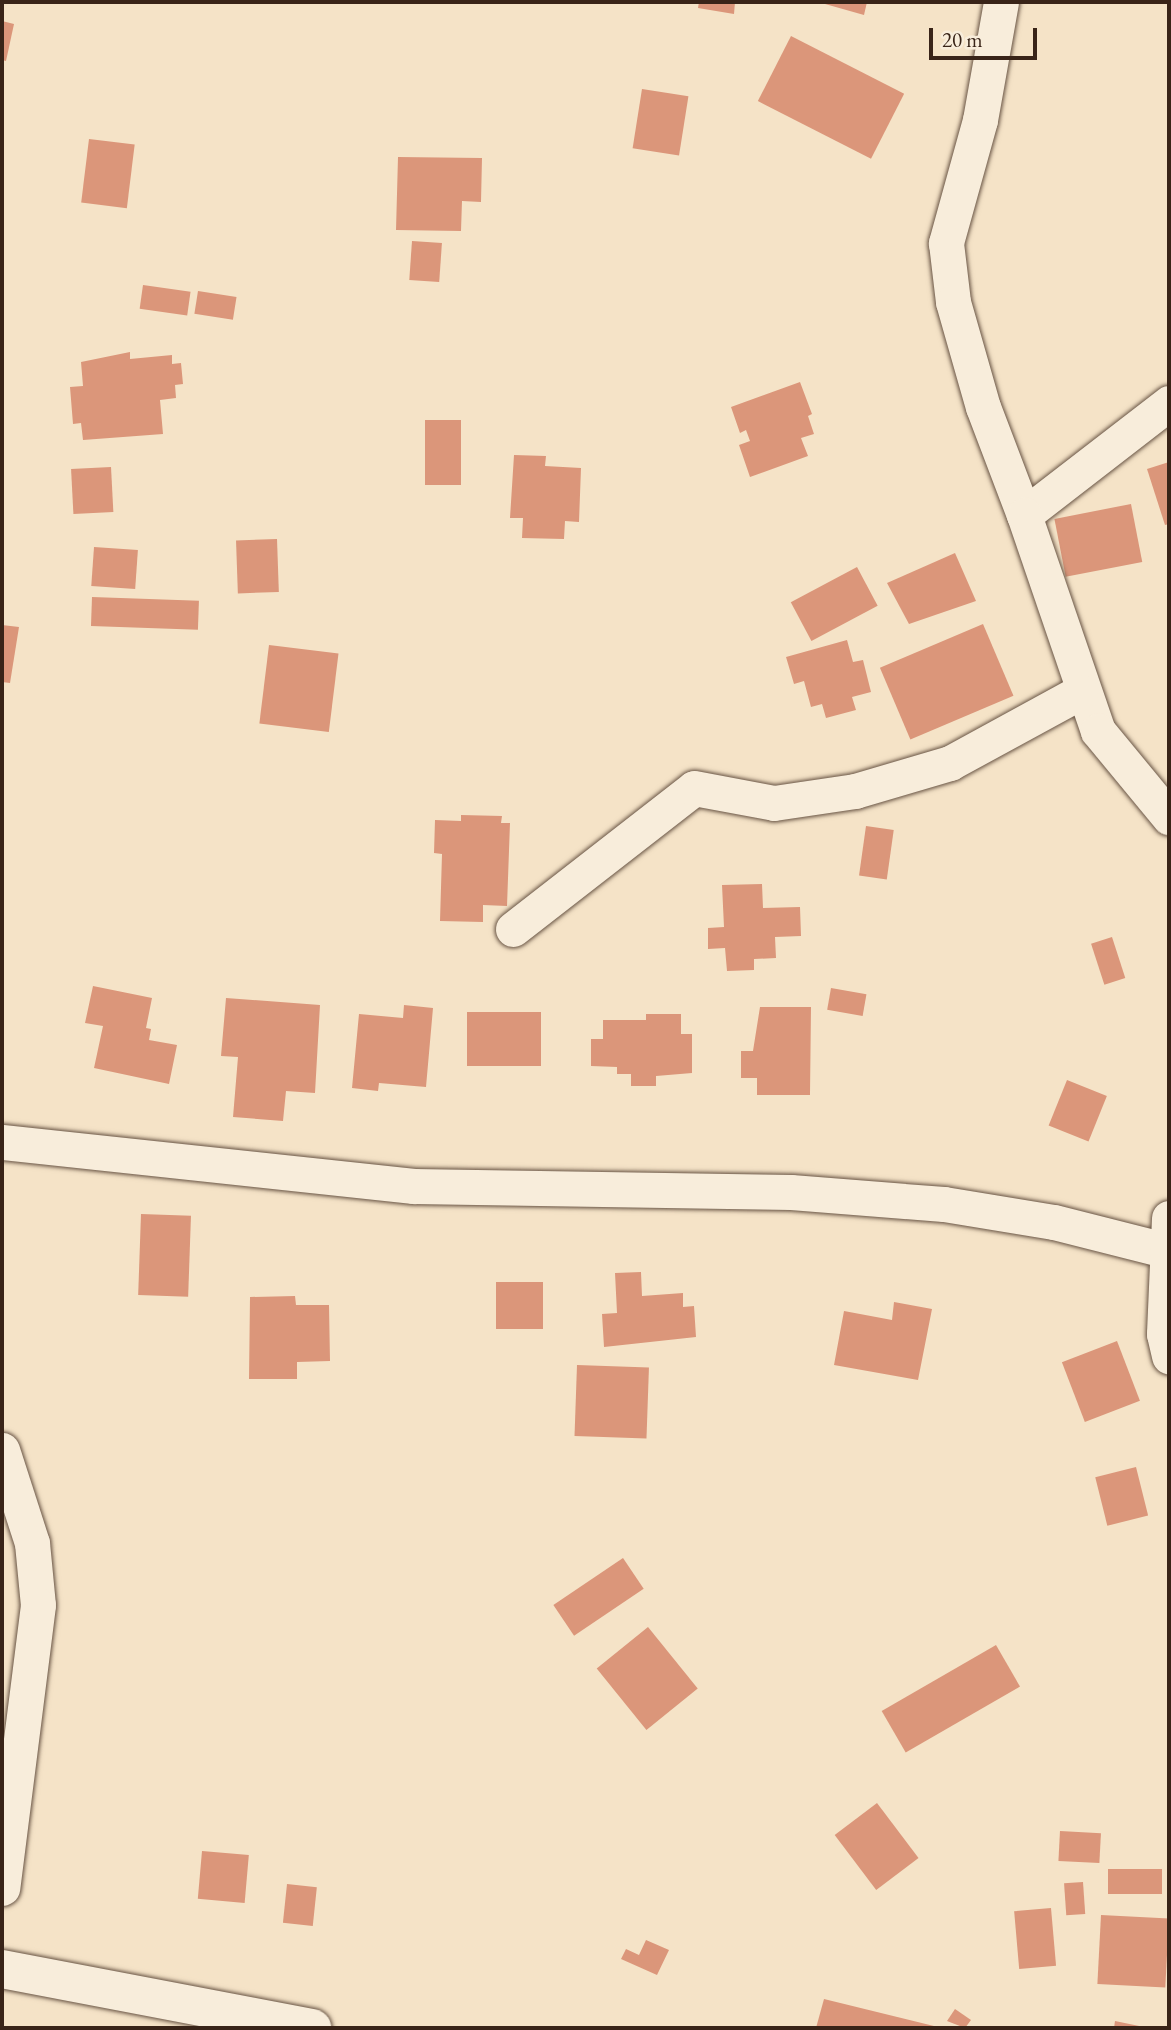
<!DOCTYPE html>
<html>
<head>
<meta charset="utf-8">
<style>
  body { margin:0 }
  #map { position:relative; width:1171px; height:2030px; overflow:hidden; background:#f5e3c7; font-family:"EB Garamond",serif }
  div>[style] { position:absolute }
  .building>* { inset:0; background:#db967a; transform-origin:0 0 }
  .roads { filter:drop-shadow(0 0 2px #685444) drop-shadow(0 0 2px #685444) }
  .street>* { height:35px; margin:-17.5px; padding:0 17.5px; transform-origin:17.5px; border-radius:17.5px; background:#f8eddb }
  .secondary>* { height:38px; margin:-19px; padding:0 19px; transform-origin:19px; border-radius:19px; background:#f8eddb }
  span { translate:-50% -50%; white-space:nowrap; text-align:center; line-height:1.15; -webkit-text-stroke:5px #f8eddb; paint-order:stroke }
  .frame { position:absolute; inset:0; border:4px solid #392418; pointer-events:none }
  .scale { position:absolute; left:929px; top:28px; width:108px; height:32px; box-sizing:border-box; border:4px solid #392418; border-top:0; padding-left:9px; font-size:21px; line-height:24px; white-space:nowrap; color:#392418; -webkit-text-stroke:5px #f8eddb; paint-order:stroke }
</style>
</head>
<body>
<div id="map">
  <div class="building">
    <div style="clip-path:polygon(699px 2px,735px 2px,734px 14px,698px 8px)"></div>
    <div style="clip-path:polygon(818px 2px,867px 2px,864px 15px)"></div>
    <div style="clip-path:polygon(2px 21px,14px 24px,6px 61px,2px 60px)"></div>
    <div style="left:791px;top:36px;width:127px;height:73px;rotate:27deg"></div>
    <div style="left:642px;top:89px;width:47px;height:60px;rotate:9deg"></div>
    <div style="left:89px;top:139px;width:46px;height:64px;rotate:7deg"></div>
    <div style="clip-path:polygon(398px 157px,482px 158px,481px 202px,462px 201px,461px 231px,396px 230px)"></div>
    <div style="left:412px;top:241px;width:30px;height:39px;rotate:4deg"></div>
    <div style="left:143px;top:285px;width:48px;height:24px;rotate:8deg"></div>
    <div style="left:198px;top:291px;width:39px;height:23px;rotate:9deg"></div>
    <div style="clip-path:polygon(130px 352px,130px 359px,172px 355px,172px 364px,181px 363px,183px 384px,175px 385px,176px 398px,160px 400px,163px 434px,83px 440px,81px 423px,73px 424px,70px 387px,83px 386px,81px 362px)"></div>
    <div style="clip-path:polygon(800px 382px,812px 414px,808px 416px,814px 434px,801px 438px,808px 456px,750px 477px,739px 445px,750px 441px,746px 430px,740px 433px,731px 407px)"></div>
    <div style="left:461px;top:420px;width:65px;height:36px;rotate:90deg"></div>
    <div style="clip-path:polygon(514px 455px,546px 456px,545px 466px,581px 468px,579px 522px,565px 521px,564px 539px,522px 538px,523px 518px,510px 518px)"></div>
    <div style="clip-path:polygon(1169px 462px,1169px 524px,1165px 525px,1147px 469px)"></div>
    <div style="left:111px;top:467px;width:45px;height:40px;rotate:87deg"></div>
    <div style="left:1131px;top:504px;width:59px;height:78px;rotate:79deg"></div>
    <div style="left:277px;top:539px;width:53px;height:41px;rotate:88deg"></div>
    <div style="left:94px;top:547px;width:44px;height:39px;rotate:4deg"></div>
    <div style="clip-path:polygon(955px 553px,976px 601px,909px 624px,887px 583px)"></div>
    <div style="left:857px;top:567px;width:44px;height:75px;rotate:62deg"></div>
    <div style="left:92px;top:597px;width:107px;height:29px;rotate:2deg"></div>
    <div style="left:983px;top:624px;width:78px;height:112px;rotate:67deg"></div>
    <div style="clip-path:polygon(2px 625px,19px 627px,10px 683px,2px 682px)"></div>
    <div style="clip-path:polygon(847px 640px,853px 662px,863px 660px,871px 692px,852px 697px,856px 710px,826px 718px,822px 704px,811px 707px,804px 681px,794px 684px,786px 657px)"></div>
    <div style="left:269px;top:645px;width:70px;height:79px;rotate:7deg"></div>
    <div style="clip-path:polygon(461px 815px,502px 816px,501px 823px,510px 823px,507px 906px,483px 905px,483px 922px,440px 921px,442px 854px,434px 853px,435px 820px,461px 821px)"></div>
    <div style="left:866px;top:826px;width:28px;height:50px;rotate:8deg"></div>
    <div style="clip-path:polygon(762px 884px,763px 908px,800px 907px,801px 936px,775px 937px,776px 958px,754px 959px,754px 970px,727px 971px,725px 948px,708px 949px,708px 928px,724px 927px,722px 885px)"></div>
    <div style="left:1112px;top:937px;width:43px;height:22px;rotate:72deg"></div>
    <div style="clip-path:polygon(93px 986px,152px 998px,146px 1028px,151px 1029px,149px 1040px,177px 1045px,169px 1084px,94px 1068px,103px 1026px,85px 1023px)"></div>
    <div style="left:831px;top:988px;width:36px;height:22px;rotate:10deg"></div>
    <div style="clip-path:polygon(226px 998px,320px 1005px,315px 1093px,286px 1091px,283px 1121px,233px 1117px,238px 1057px,221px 1056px)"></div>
    <div style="clip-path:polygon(404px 1005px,433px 1008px,426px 1087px,379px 1083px,378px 1091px,352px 1088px,359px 1014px,403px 1018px)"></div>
    <div style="clip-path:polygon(760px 1007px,811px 1007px,810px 1095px,757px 1095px,757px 1078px,741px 1078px,741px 1051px,753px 1051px)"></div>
    <div style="left:467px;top:1012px;width:74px;height:54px"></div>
    <div style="clip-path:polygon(646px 1014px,681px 1014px,681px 1034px,692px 1034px,692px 1073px,656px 1076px,656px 1086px,631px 1086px,631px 1074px,617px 1074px,617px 1067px,591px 1066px,591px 1039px,603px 1039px,603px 1020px,646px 1020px)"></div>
    <div style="left:1067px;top:1080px;width:43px;height:49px;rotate:22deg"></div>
    <div style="left:141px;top:1214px;width:50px;height:81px;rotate:2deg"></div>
    <div style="clip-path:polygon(641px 1272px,642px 1296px,683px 1293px,683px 1307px,694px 1306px,696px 1337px,604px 1347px,602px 1314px,617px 1313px,615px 1273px)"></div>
    <div style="left:496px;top:1282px;width:47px;height:47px"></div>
    <div style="clip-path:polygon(295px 1296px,296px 1305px,329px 1305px,330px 1361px,297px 1362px,297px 1379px,249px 1379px,250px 1297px)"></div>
    <div style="clip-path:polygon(894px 1302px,932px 1309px,918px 1380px,834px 1365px,844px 1311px,892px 1320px)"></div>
    <div style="left:1117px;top:1341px;width:64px;height:59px;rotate:69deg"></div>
    <div style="left:577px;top:1365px;width:72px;height:71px;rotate:2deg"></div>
    <div style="left:1136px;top:1467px;width:50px;height:42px;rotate:76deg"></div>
    <div style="left:623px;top:1558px;width:37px;height:84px;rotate:56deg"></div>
    <div style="left:648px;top:1627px;width:79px;height:66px;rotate:51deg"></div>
    <div style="left:996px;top:1645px;width:48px;height:132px;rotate:60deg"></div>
    <div style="left:877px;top:1803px;width:69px;height:53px;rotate:53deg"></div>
    <div style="left:1060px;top:1831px;width:41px;height:30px;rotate:3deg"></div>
    <div style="left:202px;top:1851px;width:47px;height:48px;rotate:5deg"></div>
    <div style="left:1162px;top:1869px;width:25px;height:54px;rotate:90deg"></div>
    <div style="left:1083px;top:1882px;width:32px;height:19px;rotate:86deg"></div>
    <div style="left:287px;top:1884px;width:30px;height:39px;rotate:6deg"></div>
    <div style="left:1051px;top:1908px;width:58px;height:37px;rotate:85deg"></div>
    <div style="left:1101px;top:1915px;width:68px;height:69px;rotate:3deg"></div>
    <div style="clip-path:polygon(646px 1940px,669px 1950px,657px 1975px,621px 1959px,626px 1949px,639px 1955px)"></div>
    <div style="clip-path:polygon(824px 1999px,938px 2027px,938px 2028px,816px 2028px)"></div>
    <div style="clip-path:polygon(955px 2009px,971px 2020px,965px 2028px,947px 2021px)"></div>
    <div style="clip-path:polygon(1115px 2021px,1144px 2027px,1144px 2028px,1114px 2028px)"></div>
  </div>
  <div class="roads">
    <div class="street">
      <div style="left:1001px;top:2px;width:120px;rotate:100.1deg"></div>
      <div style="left:980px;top:120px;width:128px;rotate:105.5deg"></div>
      <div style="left:946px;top:243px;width:59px;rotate:83.2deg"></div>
      <div style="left:953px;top:302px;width:109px;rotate:74.1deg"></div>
      <div style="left:983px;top:407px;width:116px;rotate:69.2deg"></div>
      <div style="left:1169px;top:403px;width:183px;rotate:142.3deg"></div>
      <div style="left:1024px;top:515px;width:228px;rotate:71.1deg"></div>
      <div style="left:1098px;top:731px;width:112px;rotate:50.5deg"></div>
      <div style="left:513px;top:929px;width:229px;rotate:-37.9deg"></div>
      <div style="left:694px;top:788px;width:81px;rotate:10.6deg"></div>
      <div style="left:774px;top:803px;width:82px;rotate:-8.4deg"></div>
      <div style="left:855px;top:791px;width:99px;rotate:-16.4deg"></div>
      <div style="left:950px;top:763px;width:148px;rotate:-28.6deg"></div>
      <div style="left:2px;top:1142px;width:413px;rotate:6.1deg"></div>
      <div style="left:413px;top:1186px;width:378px;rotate:0.9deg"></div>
      <div style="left:791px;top:1192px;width:153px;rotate:4.5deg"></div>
      <div style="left:944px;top:1204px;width:111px;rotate:9.3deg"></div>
      <div style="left:1054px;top:1222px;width:114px;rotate:14.2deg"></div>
      <div style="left:1169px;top:1218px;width:116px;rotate:92.5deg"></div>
      <div style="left:1164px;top:1334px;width:23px;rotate:77deg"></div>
      <div style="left:2px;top:1450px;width:98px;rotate:72.1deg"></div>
      <div style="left:32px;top:1543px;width:62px;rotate:84.5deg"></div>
      <div style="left:38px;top:1605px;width:285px;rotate:97.2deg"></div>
    </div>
    <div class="secondary">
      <div style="left:2px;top:1969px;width:316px;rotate:10.8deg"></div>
    </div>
  </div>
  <div class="frame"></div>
  <div class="scale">20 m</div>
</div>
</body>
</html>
